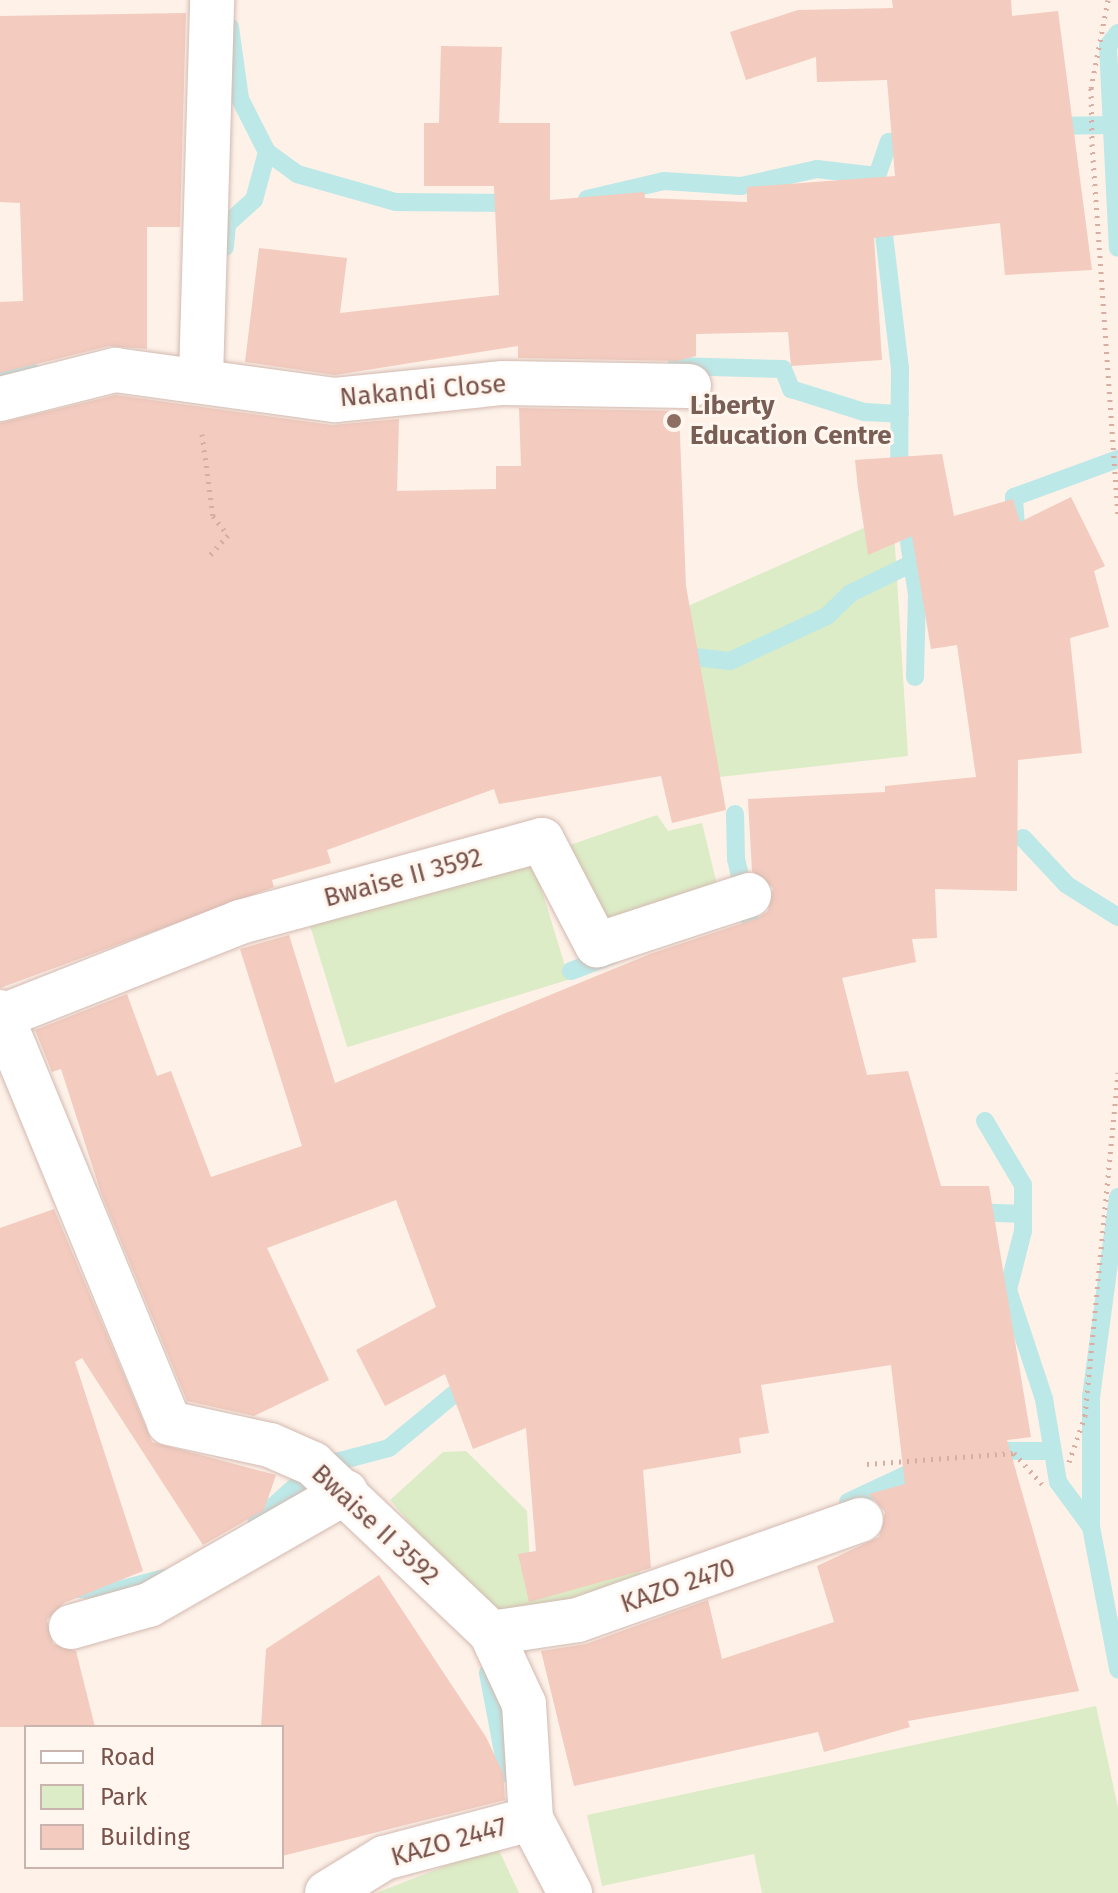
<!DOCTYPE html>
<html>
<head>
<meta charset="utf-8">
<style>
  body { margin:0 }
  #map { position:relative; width:1118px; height:1893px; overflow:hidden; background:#fdf1e8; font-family:"Fira Sans",sans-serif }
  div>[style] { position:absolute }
  .green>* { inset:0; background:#dcecc6; transform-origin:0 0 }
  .stream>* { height:18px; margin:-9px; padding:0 9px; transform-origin:9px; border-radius:9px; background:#bce8e7 }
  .building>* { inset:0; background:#f3cbbf }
  .path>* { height:5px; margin-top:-2.5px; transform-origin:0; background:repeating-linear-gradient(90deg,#d9ada2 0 2px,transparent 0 8px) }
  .roads { filter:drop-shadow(0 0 2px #d3b9b0) drop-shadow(0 0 2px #d3b9b0) }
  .minor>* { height:44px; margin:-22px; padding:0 22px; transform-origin:22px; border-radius:22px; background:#fff }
  .dots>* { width:22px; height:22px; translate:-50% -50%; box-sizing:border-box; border:4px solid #fff6ef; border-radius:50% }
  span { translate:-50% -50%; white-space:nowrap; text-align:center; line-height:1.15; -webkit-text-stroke:6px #fff6ef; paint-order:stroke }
  .street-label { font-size:26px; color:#79534b }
  .education-label { font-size:26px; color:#785e54; font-weight:700 }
  .left { translate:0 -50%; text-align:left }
  .legend { position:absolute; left:24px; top:1725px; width:260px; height:144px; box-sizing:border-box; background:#fff6ef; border:2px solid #c9b5ad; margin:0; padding:10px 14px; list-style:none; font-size:24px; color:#79534b }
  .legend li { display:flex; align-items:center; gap:16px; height:40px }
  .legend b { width:40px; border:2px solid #c9b5ad }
</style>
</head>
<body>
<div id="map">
  <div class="green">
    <div style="clip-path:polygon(893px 515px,908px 756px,701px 779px,661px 618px)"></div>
    <div style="clip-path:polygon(657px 815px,668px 831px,702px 823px,719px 893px,595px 927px,567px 846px)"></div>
    <div style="left:532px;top:858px;width:127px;height:232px;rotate:73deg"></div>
    <div style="clip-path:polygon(466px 1451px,527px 1511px,530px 1564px,644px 1548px,639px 1579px,557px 1607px,489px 1617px,390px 1500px,443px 1452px)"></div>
    <div style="clip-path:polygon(1096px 1706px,1118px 1808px,1118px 1893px,762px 1893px,754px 1854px,602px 1886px,587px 1815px)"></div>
    <div style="clip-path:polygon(497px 1846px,519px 1893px,376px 1893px)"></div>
  </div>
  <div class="stream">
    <div style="left:230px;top:27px;width:73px;rotate:82.1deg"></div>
    <div style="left:240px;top:99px;width:59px;rotate:63deg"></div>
    <div style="left:267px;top:152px;width:37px;rotate:36deg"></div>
    <div style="left:297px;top:174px;width:103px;rotate:15.8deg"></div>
    <div style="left:396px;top:202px;width:121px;rotate:0.5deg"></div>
    <div style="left:1118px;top:33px;width:16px;rotate:128deg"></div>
    <div style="left:1108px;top:46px;width:202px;rotate:87.2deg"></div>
    <div style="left:1051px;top:126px;width:61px;rotate:-0.9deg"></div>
    <div style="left:877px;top:176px;width:36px;rotate:-71deg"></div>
    <div style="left:889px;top:142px;width:25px;rotate:-5deg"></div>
    <div style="left:587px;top:199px;width:79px;rotate:-13.2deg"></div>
    <div style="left:664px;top:181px;width:77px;rotate:3.7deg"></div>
    <div style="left:741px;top:186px;width:78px;rotate:-12.6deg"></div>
    <div style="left:817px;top:169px;width:60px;rotate:6.7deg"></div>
    <div style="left:877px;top:176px;width:193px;rotate:83.2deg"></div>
    <div style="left:900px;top:368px;width:110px;rotate:90.5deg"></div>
    <div style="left:225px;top:247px;width:23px;rotate:-85deg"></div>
    <div style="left:227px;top:224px;width:36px;rotate:-42deg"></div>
    <div style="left:254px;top:200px;width:50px;rotate:-74.8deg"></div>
    <div style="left:676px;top:366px;width:107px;rotate:1.6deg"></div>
    <div style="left:783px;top:369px;width:22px;rotate:68deg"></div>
    <div style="left:791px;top:389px;width:77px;rotate:17.5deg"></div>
    <div style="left:864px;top:412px;width:36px;rotate:3deg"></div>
    <div style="left:0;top:374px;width:33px;rotate:-2deg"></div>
    <div style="left:905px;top:516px;width:79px;rotate:81.3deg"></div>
    <div style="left:917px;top:594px;width:83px;rotate:91.4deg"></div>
    <div style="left:1016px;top:527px;width:30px;rotate:-94deg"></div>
    <div style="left:1014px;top:497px;width:111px;rotate:-20.1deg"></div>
    <div style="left:677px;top:655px;width:53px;rotate:6.5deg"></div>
    <div style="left:730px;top:661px;width:107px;rotate:-24.9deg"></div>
    <div style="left:827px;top:616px;width:33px;rotate:-44deg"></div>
    <div style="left:851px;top:593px;width:69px;rotate:-25.8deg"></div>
    <div style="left:735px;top:814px;width:45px;rotate:88.7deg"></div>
    <div style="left:736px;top:859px;width:87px;rotate:76.8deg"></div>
    <div style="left:1023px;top:838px;width:64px;rotate:46.9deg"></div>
    <div style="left:1067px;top:885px;width:60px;rotate:32.1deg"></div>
    <div style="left:571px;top:971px;width:43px;rotate:-20.6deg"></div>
    <div style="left:985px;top:1121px;width:74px;rotate:59.3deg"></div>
    <div style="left:1023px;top:1185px;width:46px;rotate:90deg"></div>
    <div style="left:1023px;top:1231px;width:61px;rotate:104.3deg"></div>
    <div style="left:1008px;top:1290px;width:115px;rotate:71.7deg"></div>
    <div style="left:1044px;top:1399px;width:84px;rotate:80.4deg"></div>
    <div style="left:1058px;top:1482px;width:56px;rotate:53.7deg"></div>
    <div style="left:1118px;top:1197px;width:201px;rotate:97.7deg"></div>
    <div style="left:1091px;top:1396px;width:131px;rotate:90deg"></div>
    <div style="left:1091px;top:1527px;width:145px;rotate:79.2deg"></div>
    <div style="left:970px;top:1212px;width:53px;rotate:2.2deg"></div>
    <div style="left:985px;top:1451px;width:65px"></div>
    <div style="left:848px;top:1502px;width:85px;rotate:-25.1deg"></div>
    <div style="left:257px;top:1521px;width:81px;rotate:-42deg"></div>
    <div style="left:317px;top:1467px;width:74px;rotate:-14.8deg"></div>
    <div style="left:389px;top:1448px;width:107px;rotate:-39.7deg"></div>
    <div style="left:75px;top:1589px;width:44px;rotate:1.3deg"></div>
    <div style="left:119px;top:1590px;width:47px;rotate:-14.9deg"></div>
    <div style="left:488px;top:1673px;width:102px;rotate:79.2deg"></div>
  </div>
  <div class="building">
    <div style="clip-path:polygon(892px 0,1011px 0,1012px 16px,1058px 11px,1092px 270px,1005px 275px,1000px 223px,874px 238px,882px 360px,791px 366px,788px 332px,696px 334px,696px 356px,677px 361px,518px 358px,518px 346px,335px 375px,245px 362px,259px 248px,347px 258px,340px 313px,499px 295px,494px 186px,424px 186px,424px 123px,439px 123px,441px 46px,502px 47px,499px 123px,550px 123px,550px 200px,644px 192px,645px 198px,747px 202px,747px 187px,895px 176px,887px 80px,817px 82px,816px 57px,746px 80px,730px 32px,798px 10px,893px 8px)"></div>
    <div style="clip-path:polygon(186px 13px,180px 227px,147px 227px,147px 349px,109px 346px,0 373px,0 302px,23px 301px,20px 203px,0 202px,0 16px)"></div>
    <div style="clip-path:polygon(116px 395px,332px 425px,399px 419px,397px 491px,496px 489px,496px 466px,521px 466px,519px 408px,679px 411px,686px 586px,726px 810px,672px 823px,661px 776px,499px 804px,494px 789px,327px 850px,331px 863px,272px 880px,274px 887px,0 988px,0 423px)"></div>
    <div style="clip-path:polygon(942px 454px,954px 516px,1013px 499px,1020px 522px,1071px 497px,1105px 566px,1094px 571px,1109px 627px,1070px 638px,1082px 753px,1018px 760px,1017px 891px,935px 889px,937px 938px,912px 939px,916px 962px,842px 978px,867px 1075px,908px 1071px,941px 1186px,989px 1186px,1031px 1437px,1007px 1440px,1079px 1691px,908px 1721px,910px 1727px,824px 1752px,818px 1732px,574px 1786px,541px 1651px,586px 1644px,708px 1600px,722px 1659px,834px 1622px,817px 1566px,879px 1537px,885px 1512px,869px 1494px,905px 1484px,891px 1365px,761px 1385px,769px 1433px,739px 1438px,741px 1453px,643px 1470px,651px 1568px,529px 1602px,518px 1554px,536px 1551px,526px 1428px,473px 1449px,445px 1374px,385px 1406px,356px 1350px,436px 1307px,396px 1200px,267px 1248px,329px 1380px,254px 1416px,187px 1401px,101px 1193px,61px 1069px,52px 1072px,35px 1030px,127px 994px,157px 1076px,171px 1071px,211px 1177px,302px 1146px,240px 949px,289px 935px,335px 1083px,650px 954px,758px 918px,768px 911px,773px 888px,752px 871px,748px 799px,885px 792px,885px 786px,976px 777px,957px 645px,931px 649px,912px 536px,868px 555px,858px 488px,855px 460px)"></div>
    <div style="clip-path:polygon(54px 1209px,152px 1442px,276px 1475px,264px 1510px,203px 1545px,82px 1358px,75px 1362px,143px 1571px,64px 1603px,47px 1620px,53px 1644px,76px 1651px,95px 1727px,0 1727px,0 1228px)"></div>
    <div style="clip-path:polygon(379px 1575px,486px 1737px,503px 1773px,505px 1800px,282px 1856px,282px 1727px,261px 1727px,266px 1649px)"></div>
  </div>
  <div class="path">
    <div style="left:1108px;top:0;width:90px;rotate:100.9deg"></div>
    <div style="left:1091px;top:88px;width:56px;rotate:89deg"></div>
    <div style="left:1092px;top:144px;width:373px;rotate:86deg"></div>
    <div style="left:202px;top:434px;width:83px;rotate:82.4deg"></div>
    <div style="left:213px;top:516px;width:24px;rotate:52deg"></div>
    <div style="left:228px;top:535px;width:31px;rotate:132deg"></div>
    <div style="left:1069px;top:1462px;width:49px;rotate:-70.8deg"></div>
    <div style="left:1085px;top:1416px;width:345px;rotate:-84.5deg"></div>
    <div style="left:867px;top:1464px;width:147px;rotate:-4.3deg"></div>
    <div style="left:1014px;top:1453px;width:42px;rotate:47.9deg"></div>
  </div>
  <div class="roads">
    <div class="minor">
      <div style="left:201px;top:377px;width:377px;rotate:-88.3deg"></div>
      <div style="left:0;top:399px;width:119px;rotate:-14.2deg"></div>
      <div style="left:115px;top:370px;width:222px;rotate:7.8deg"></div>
      <div style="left:335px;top:400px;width:169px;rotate:-5.8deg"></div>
      <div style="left:503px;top:383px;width:186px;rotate:0.9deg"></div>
      <div style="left:0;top:1012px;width:444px;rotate:67.6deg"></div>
      <div style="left:169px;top:1423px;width:103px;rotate:12.3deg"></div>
      <div style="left:270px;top:1445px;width:47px;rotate:23.8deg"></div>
      <div style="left:313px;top:1464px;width:245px;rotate:43.5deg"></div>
      <div style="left:491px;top:1633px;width:78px;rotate:65.1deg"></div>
      <div style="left:524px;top:1704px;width:115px;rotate:86.5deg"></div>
      <div style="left:531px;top:1819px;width:84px;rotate:62.2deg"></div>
      <div style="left:3px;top:1016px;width:255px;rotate:-21.6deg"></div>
      <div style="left:240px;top:922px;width:313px;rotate:-15.2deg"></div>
      <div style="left:542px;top:840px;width:119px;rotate:62.4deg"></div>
      <div style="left:597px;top:945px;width:160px;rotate:-18.2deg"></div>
      <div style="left:71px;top:1627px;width:81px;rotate:-15.8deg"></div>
      <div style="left:149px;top:1605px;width:227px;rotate:-29.8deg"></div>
      <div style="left:491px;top:1633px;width:88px;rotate:-8.5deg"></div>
      <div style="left:578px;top:1620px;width:300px;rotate:-19.5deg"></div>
      <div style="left:327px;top:1893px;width:67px;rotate:-31.6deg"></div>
      <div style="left:384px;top:1858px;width:152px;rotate:-14.9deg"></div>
    </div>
  </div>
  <div class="dots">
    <div style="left:674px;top:421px;background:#8d6e63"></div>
  </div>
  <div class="street-label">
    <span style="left:423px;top:391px;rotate:-5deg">Nakandi Close</span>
    <span style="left:403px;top:878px;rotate:-15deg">Bwaise II 3592</span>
    <span style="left:375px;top:1525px;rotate:43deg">Bwaise II 3592</span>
    <span style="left:678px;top:1586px;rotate:-19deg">KAZO 2470</span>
    <span style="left:449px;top:1842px;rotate:-16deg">KAZO 2447</span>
  </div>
  <div class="education-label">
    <span class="left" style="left:690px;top:421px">Liberty<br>Education Centre</span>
  </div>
  <ul class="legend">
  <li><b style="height:10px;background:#fff"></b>Road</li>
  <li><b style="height:22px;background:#dcecc6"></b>Park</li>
  <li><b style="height:22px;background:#f3cbbf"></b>Building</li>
  </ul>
</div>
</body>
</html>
